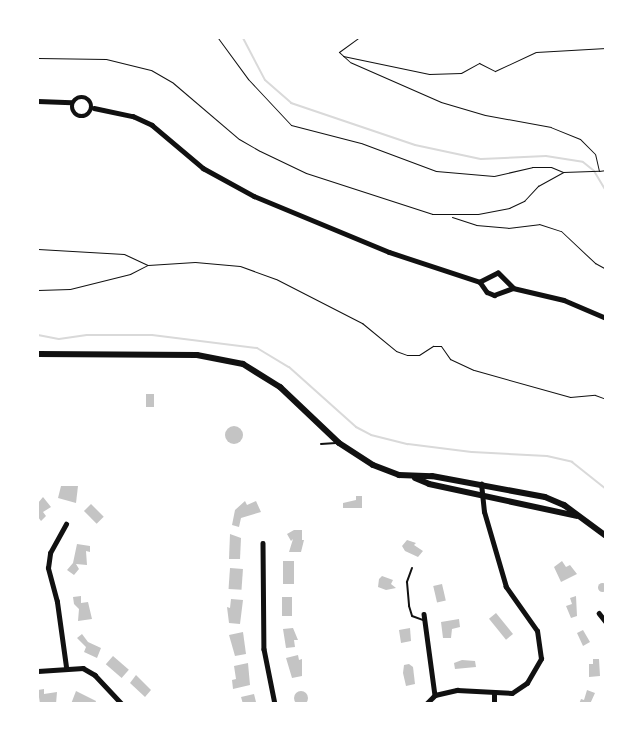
<!DOCTYPE html>
<html>
<head>
<meta charset="utf-8">
<style>
  body { margin:0 }
  #map { position:relative; width:643px; height:741px; overflow:hidden; background:#fff; font-family:"Public Sans",sans-serif }
  div>[style] { position:absolute }
  .stream>* { height:2px; margin:-1px; padding:0 1px; transform-origin:1px; border-radius:1px; background:#d9d9d9 }
  .building>* { inset:0; background:#c4c4c4; transform-origin:0 0 }
  .round { border-radius:50% }
  .path>* { height:1px; margin:-0.5px; padding:0 0.5px; transform-origin:0.5px; border-radius:0.5px; background:#111 }
  .service>* { height:2px; margin:-1px; padding:0 1px; transform-origin:1px; border-radius:1px; background:#111 }
  .minor>* { height:4.5px; margin:-2.25px; padding:0 2.25px; transform-origin:2.25px; border-radius:2.25px; background:#111 }
  .minor>.ring { margin:-2.25px; padding:0; box-sizing:content-box; background:none; border:4.5px solid #111; border-radius:50% }
  .primary>* { height:6px; margin:-3px; padding:0 3px; transform-origin:3px; border-radius:3px; background:#111 }
  span { translate:-50% -50%; white-space:nowrap; text-align:center; line-height:1.15; -webkit-text-stroke:5px #fff; paint-order:stroke }
  .frame { position:absolute; inset:0; border:39px solid #fff; pointer-events:none }
</style>
</head>
<body>
<div id="map">
  <div class="stream">
    <div style="left:243px;top:38px;width:47px;rotate:62.4deg"></div>
    <div style="left:265px;top:80px;width:35px;rotate:41deg"></div>
    <div style="left:291px;top:103px;width:131px;rotate:18.7deg"></div>
    <div style="left:415px;top:145px;width:67px;rotate:12deg"></div>
    <div style="left:481px;top:159px;width:65px;rotate:-2.6deg"></div>
    <div style="left:546px;top:156px;width:37px;rotate:9deg"></div>
    <div style="left:583px;top:162px;width:14px;rotate:39deg"></div>
    <div style="left:594px;top:171px;width:23px;rotate:59deg"></div>
    <div style="left:38px;top:335px;width:21px;rotate:11deg"></div>
    <div style="left:59px;top:339px;width:28px;rotate:-8deg"></div>
    <div style="left:87px;top:335px;width:65px"></div>
    <div style="left:152px;top:335px;width:106px;rotate:7.1deg"></div>
    <div style="left:257px;top:348px;width:37px;rotate:31deg"></div>
    <div style="left:289px;top:367px;width:90px;rotate:41.8deg"></div>
    <div style="left:356px;top:427px;width:17px;rotate:28deg"></div>
    <div style="left:371px;top:435px;width:38px;rotate:14deg"></div>
    <div style="left:408px;top:444px;width:64px;rotate:7.1deg"></div>
    <div style="left:472px;top:452px;width:75px;rotate:3.1deg"></div>
    <div style="left:547px;top:456px;width:26px;rotate:13deg"></div>
    <div style="left:572px;top:462px;width:43px;rotate:38.5deg"></div>
  </div>
  <div class="building">
    <div style="left:146px;top:394px;width:8px;height:13px"></div>
    <div class="round" style="left:225px;top:426px;width:18px;height:18px"></div>
    <div style="clip-path:polygon(61px 486px,78px 486px,76px 503px,58px 498px)"></div>
    <div style="clip-path:polygon(356px 496px,362px 496px,362px 508px,343px 508px,343px 503px,356px 500px)"></div>
    <div style="clip-path:polygon(43px 497px,51px 507px,43px 512px,46px 516px,41px 521px,38px 517px,38px 503px)"></div>
    <div style="clip-path:polygon(245px 501px,247px 505px,256px 501px,261px 512px,241px 518px,239px 527px,232px 525px,235px 510px)"></div>
    <div style="left:91px;top:504px;width:18px;height:10px;rotate:45deg"></div>
    <div style="clip-path:polygon(294px 530px,302px 530px,302px 540px,304px 540px,301px 552px,289px 552px,293px 539px,291px 541px,287px 534px)"></div>
    <div style="clip-path:polygon(230px 534px,241px 538px,240px 559px,229px 559px)"></div>
    <div style="clip-path:polygon(407px 540px,416px 543px,414px 545px,423px 551px,418px 557px,405px 551px,402px 546px)"></div>
    <div style="clip-path:polygon(77px 544px,90px 546px,90px 552px,86px 551px,87px 565px,76px 564px,79px 569px,74px 575px,67px 570px,73px 563px)"></div>
    <div style="left:283px;top:561px;width:11px;height:23px"></div>
    <div style="clip-path:polygon(562px 561px,566px 567px,570px 565px,577px 574px,561px 582px,554px 567px)"></div>
    <div style="left:230px;top:568px;width:13px;height:21px;rotate:4deg"></div>
    <div style="clip-path:polygon(382px 576px,393px 580px,391px 584px,396px 588px,386px 590px,378px 587px,379px 579px)"></div>
    <div class="round" style="left:597.5px;top:582.5px;width:9px;height:9px"></div>
    <div style="left:442px;top:584px;width:17px;height:9px;rotate:77deg"></div>
    <div style="clip-path:polygon(81px 596px,81px 603px,88px 602px,92px 619px,78px 621px,79px 609px,74px 604px,73px 597px)"></div>
    <div style="clip-path:polygon(576px 596px,577px 616px,571px 618px,566px 606px,572px 604px,570px 598px)"></div>
    <div style="left:282px;top:597px;width:10px;height:19px"></div>
    <div style="clip-path:polygon(231px 599px,243px 600px,240px 624px,229px 623px,227px 607px,230px 608px)"></div>
    <div style="left:496px;top:613px;width:27px;height:9px;rotate:51deg"></div>
    <div style="clip-path:polygon(459px 619px,460px 627px,452px 629px,451px 638px,443px 638px,441px 622px)"></div>
    <div style="clip-path:polygon(293px 628px,298px 640px,294px 640px,295px 647px,286px 648px,283px 629px)"></div>
    <div style="clip-path:polygon(410px 628px,411px 641px,401px 643px,399px 630px)"></div>
    <div style="clip-path:polygon(583px 630px,590px 642px,583px 646px,577px 633px)"></div>
    <div style="clip-path:polygon(243px 632px,246px 654px,235px 656px,229px 635px)"></div>
    <div style="clip-path:polygon(82px 634px,88px 642px,101px 648px,97px 658px,84px 652px,86px 647px,77px 638px)"></div>
    <div style="clip-path:polygon(298px 655px,299px 660px,302px 659px,302px 676px,292px 678px,286px 658px)"></div>
    <div style="left:113px;top:656px;width:21px;height:11px;rotate:41deg"></div>
    <div style="clip-path:polygon(593px 659px,599px 659px,600px 676px,589px 677px,589px 664px,593px 664px)"></div>
    <div style="clip-path:polygon(462px 660px,475px 661px,476px 667px,455px 669px,454px 663px)"></div>
    <div style="clip-path:polygon(248px 663px,250px 685px,233px 689px,232px 680px,236px 679px,234px 666px)"></div>
    <div style="clip-path:polygon(409px 664px,413px 667px,415px 684px,406px 686px,403px 673px,404px 665px)"></div>
    <div style="clip-path:polygon(136px 675px,151px 690px,145px 697px,130px 683px)"></div>
    <div style="clip-path:polygon(44px 689px,44px 694px,57px 692px,56px 704px,40px 704px,38px 690px)"></div>
    <div style="clip-path:polygon(587px 690px,595px 693px,590px 704px,579px 704px,581px 699px,584px 700px)"></div>
    <div style="clip-path:polygon(76px 691px,96px 701px,95px 704px,71px 704px)"></div>
    <div class="round" style="left:294px;top:691px;width:14px;height:14px"></div>
    <div style="clip-path:polygon(254px 694px,256px 702px,243px 704px,241px 697px)"></div>
  </div>
  <div class="path">
    <div style="left:218px;top:38px;width:51px;rotate:53.8deg"></div>
    <div style="left:248px;top:79px;width:63px;rotate:46.9deg"></div>
    <div style="left:291px;top:125px;width:72px;rotate:14.4deg"></div>
    <div style="left:361px;top:143px;width:80px;rotate:20.5deg"></div>
    <div style="left:436px;top:171px;width:58px;rotate:4.9deg"></div>
    <div style="left:494px;top:176px;width:39px;rotate:-13deg"></div>
    <div style="left:532px;top:167px;width:19px"></div>
    <div style="left:551px;top:167px;width:13px;rotate:23deg"></div>
    <div style="left:343px;top:56px;width:88px;rotate:11.8deg"></div>
    <div style="left:429px;top:74px;width:32px;rotate:-2deg"></div>
    <div style="left:461px;top:73px;width:21px;rotate:-29deg"></div>
    <div style="left:479px;top:63px;width:18px;rotate:27deg"></div>
    <div style="left:495px;top:71px;width:45px;rotate:-24.9deg"></div>
    <div style="left:536px;top:52px;width:70px;rotate:-3.3deg"></div>
    <div style="left:38px;top:58px;width:68px;rotate:0.8deg"></div>
    <div style="left:106px;top:59px;width:46px;rotate:13.7deg"></div>
    <div style="left:151px;top:70px;width:24px;rotate:30deg"></div>
    <div style="left:172px;top:82px;width:88px;rotate:40.4deg"></div>
    <div style="left:239px;top:139px;width:24px;rotate:30deg"></div>
    <div style="left:260px;top:151px;width:51px;rotate:25.6deg"></div>
    <div style="left:306px;top:173px;width:133px;rotate:18deg"></div>
    <div style="left:432px;top:214px;width:46px"></div>
    <div style="left:478px;top:214px;width:32px;rotate:-11deg"></div>
    <div style="left:509px;top:208px;width:17px;rotate:-25deg"></div>
    <div style="left:524px;top:201px;width:21px;rotate:-47deg"></div>
    <div style="left:538px;top:186px;width:29px;rotate:-29deg"></div>
    <div style="left:563px;top:172px;width:36px;rotate:-2deg"></div>
    <div style="left:599px;top:171px;width:17px;rotate:-103deg"></div>
    <div style="left:595px;top:154px;width:21px;rotate:-135deg"></div>
    <div style="left:580px;top:139px;width:31px;rotate:-158deg"></div>
    <div style="left:551px;top:127px;width:67px;rotate:-169.7deg"></div>
    <div style="left:485px;top:115px;width:46px;rotate:-163.5deg"></div>
    <div style="left:441px;top:102px;width:99px;rotate:-156.3deg"></div>
    <div style="left:350px;top:62px;width:15px;rotate:-138deg"></div>
    <div style="left:339px;top:52px;width:24px;rotate:-36deg"></div>
    <div style="left:599px;top:171px;width:7px;rotate:-8deg"></div>
    <div style="left:452px;top:217px;width:25px;rotate:18deg"></div>
    <div style="left:476px;top:225px;width:32px;rotate:5deg"></div>
    <div style="left:508px;top:228px;width:31px;rotate:-7deg"></div>
    <div style="left:539px;top:224px;width:23px;rotate:18deg"></div>
    <div style="left:561px;top:231px;width:47px;rotate:43.3deg"></div>
    <div style="left:595px;top:263px;width:13px;rotate:29deg"></div>
    <div style="left:38px;top:249px;width:86px;rotate:3.3deg"></div>
    <div style="left:124px;top:254px;width:26px;rotate:25deg"></div>
    <div style="left:38px;top:290px;width:32px;rotate:-2deg"></div>
    <div style="left:70px;top:289px;width:62px;rotate:-14deg"></div>
    <div style="left:130px;top:274px;width:20px;rotate:-27deg"></div>
    <div style="left:148px;top:265px;width:47px;rotate:-3.7deg"></div>
    <div style="left:195px;top:262px;width:45px;rotate:5.1deg"></div>
    <div style="left:240px;top:266px;width:38px;rotate:20deg"></div>
    <div style="left:276px;top:279px;width:97px;rotate:27.1deg"></div>
    <div style="left:362px;top:323px;width:44px;rotate:39.5deg"></div>
    <div style="left:396px;top:351px;width:12px;rotate:20deg"></div>
    <div style="left:407px;top:355px;width:12px"></div>
    <div style="left:419px;top:355px;width:17px;rotate:-33deg"></div>
    <div style="left:433px;top:346px;width:8px"></div>
    <div style="left:441px;top:346px;width:16px;rotate:55deg"></div>
    <div style="left:450px;top:359px;width:26px;rotate:25deg"></div>
    <div style="left:474px;top:370px;width:100px;rotate:15.7deg"></div>
    <div style="left:570px;top:397px;width:25px;rotate:-5deg"></div>
    <div style="left:595px;top:395px;width:12px;rotate:20deg"></div>
  </div>
  <div class="service">
    <div style="left:321px;top:444px;width:15px;rotate:-4deg"></div>
    <div style="left:412px;top:568px;width:15px;rotate:110deg"></div>
    <div style="left:407px;top:582px;width:24px;rotate:85deg"></div>
    <div style="left:409px;top:606px;width:10px;rotate:73deg"></div>
    <div style="left:412px;top:616px;width:12px;rotate:20deg"></div>
  </div>
  <div class="minor">
    <div class="ring" style="left:72px;top:97px;width:15.5px;height:15.5px"></div>
    <div style="left:38px;top:101px;width:33px;rotate:2deg"></div>
    <div style="left:94px;top:108px;width:40px;rotate:12deg"></div>
    <div style="left:133px;top:116px;width:21px;rotate:25deg"></div>
    <div style="left:152px;top:125px;width:67px;rotate:40.1deg"></div>
    <div style="left:203px;top:168px;width:58px;rotate:28.8deg"></div>
    <div style="left:254px;top:196px;width:146px;rotate:22.5deg"></div>
    <div style="left:389px;top:252px;width:96px;rotate:18.2deg"></div>
    <div style="left:480px;top:282px;width:12px;rotate:55deg"></div>
    <div style="left:487px;top:292px;width:8px;rotate:23deg"></div>
    <div style="left:494px;top:295px;width:20px;rotate:-20deg"></div>
    <div style="left:513px;top:288px;width:21px;rotate:-135deg"></div>
    <div style="left:498px;top:273px;width:20px;rotate:153deg"></div>
    <div style="left:513px;top:288px;width:52px;rotate:13.2deg"></div>
    <div style="left:564px;top:300px;width:46px;rotate:23.2deg"></div>
    <div style="left:263px;top:543px;width:106px;rotate:89.5deg"></div>
    <div style="left:264px;top:649px;width:56px;rotate:78.7deg"></div>
    <div style="left:599px;top:613px;width:11px;rotate:52deg"></div>
    <div style="left:424px;top:614px;width:82px;rotate:82.3deg"></div>
    <div style="left:66px;top:667px;width:66px;rotate:-97.9deg"></div>
    <div style="left:57px;top:602px;width:35px;rotate:-105deg"></div>
    <div style="left:48px;top:568px;width:15px;rotate:-82deg"></div>
    <div style="left:50px;top:553px;width:33px;rotate:-61deg"></div>
    <div style="left:38px;top:671px;width:45px;rotate:-3.8deg"></div>
    <div style="left:83px;top:668px;width:14px;rotate:30deg"></div>
    <div style="left:95px;top:675px;width:40px;rotate:47deg"></div>
    <div style="left:426px;top:704px;width:13px;rotate:-45deg"></div>
    <div style="left:435px;top:695px;width:23px;rotate:-13deg"></div>
    <div style="left:457px;top:690px;width:55px;rotate:3.1deg"></div>
    <div style="left:512px;top:693px;width:18px;rotate:-34deg"></div>
    <div style="left:527px;top:683px;width:28px;rotate:-60deg"></div>
    <div style="left:541px;top:659px;width:28px;rotate:-98deg"></div>
    <div style="left:537px;top:631px;width:54px;rotate:-125.2deg"></div>
    <div style="left:506px;top:587px;width:78px;rotate:-106.3deg"></div>
    <div style="left:484px;top:512px;width:28px;rotate:-96deg"></div>
    <div style="left:494px;top:704px;width:10px;rotate:-90deg"></div>
  </div>
  <div class="primary">
    <div style="left:38px;top:354px;width:159px;rotate:0.4deg"></div>
    <div style="left:197px;top:355px;width:47px;rotate:11.1deg"></div>
    <div style="left:243px;top:364px;width:44px;rotate:31.9deg"></div>
    <div style="left:280px;top:387px;width:81px;rotate:43.5deg"></div>
    <div style="left:339px;top:443px;width:40px;rotate:32.9deg"></div>
    <div style="left:373px;top:465px;width:28px;rotate:21deg"></div>
    <div style="left:399px;top:475px;width:33px;rotate:2deg"></div>
    <div style="left:432px;top:476px;width:115px;rotate:10.5deg"></div>
    <div style="left:545px;top:497px;width:21px;rotate:23deg"></div>
    <div style="left:564px;top:505px;width:52px;rotate:36.4deg"></div>
    <div style="left:415px;top:478px;width:15px;rotate:23deg"></div>
    <div style="left:429px;top:484px;width:151px;rotate:12.2deg"></div>
  </div>
  <div class="frame"></div>
</div>
</body>
</html>
